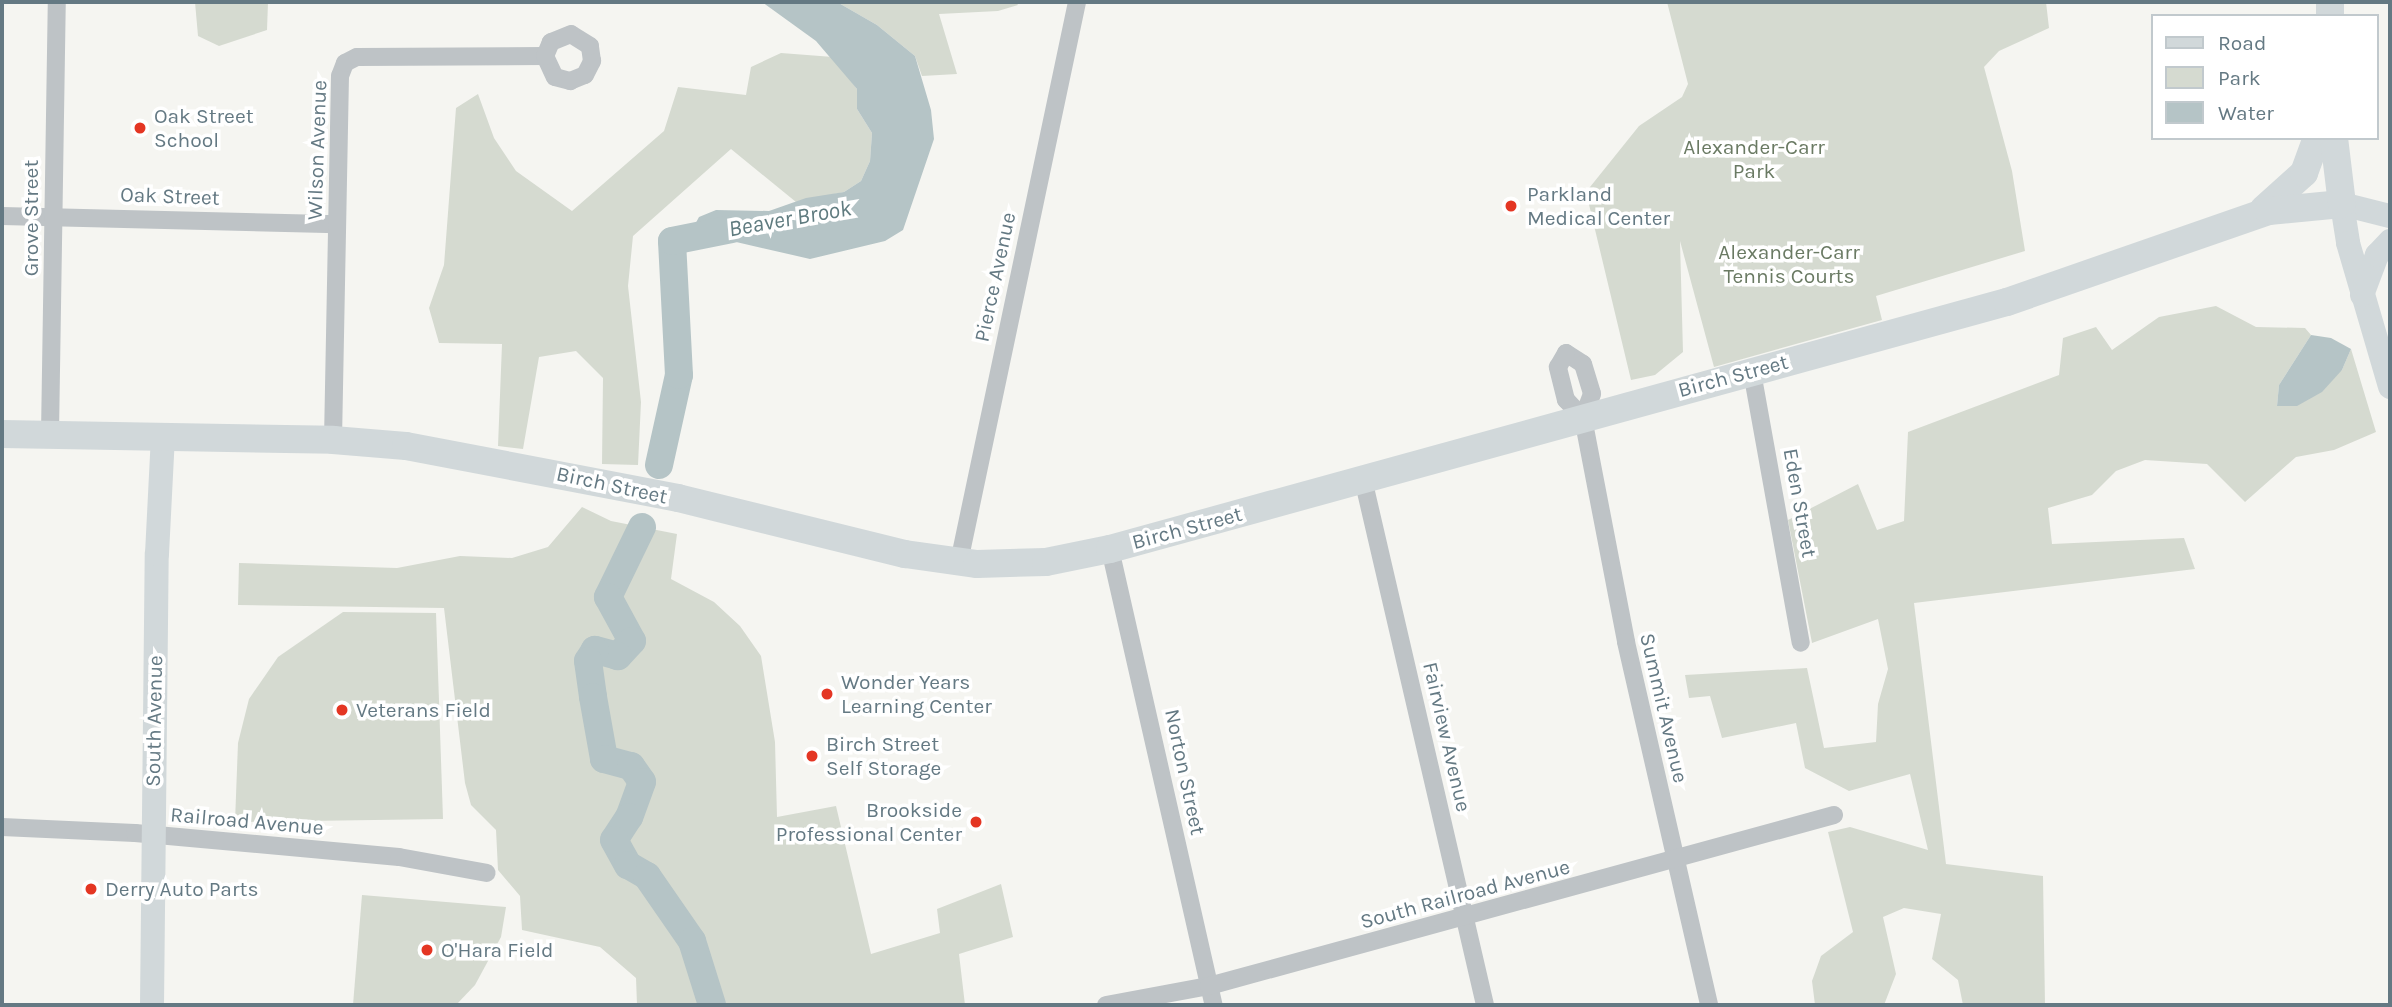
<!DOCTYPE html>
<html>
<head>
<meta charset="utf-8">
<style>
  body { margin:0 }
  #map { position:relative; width:2392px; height:1007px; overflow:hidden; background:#f5f5f1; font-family:Karla,sans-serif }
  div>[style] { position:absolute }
  .green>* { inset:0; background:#d5dad0 }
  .water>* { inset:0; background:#b5c4c6 }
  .river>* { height:28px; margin:-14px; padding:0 14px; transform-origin:14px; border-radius:14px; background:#b5c4c6 }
  .street>* { height:18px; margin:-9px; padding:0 9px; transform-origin:9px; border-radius:9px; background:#bec3c6 }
  .secondary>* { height:24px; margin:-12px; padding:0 12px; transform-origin:12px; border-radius:12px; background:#d1d8da }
  .primary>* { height:28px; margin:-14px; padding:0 14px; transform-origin:14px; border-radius:14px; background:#d1d8da }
  .dots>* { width:19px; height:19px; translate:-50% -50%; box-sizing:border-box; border:4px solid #fff; border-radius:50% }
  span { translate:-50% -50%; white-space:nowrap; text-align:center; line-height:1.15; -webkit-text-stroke:7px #fff; paint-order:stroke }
  .poi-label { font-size:21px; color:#647983 }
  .left { translate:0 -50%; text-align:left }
  .right { translate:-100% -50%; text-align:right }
  .park-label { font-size:21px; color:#6a7a63 }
  .street-label { font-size:21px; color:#647983 }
  .water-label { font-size:23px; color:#5f7b7f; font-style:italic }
  .frame { position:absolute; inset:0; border:4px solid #647983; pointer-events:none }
  .legend { position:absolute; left:2151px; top:14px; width:228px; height:126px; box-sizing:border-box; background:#fff; border:2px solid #c1c9cd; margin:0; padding:9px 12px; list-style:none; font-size:21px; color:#647983 }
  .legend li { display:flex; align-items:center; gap:14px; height:35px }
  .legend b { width:35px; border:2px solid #c1c9cd }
</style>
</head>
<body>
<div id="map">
  <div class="green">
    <div style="clip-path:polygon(195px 2px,268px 2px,267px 30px,219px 46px,198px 36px)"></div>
    <div style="clip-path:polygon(837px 2px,1016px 2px,1018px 5px,998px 11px,939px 14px,957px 74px,922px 76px,915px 56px,877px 25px)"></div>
    <div style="clip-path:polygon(1667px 2px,2046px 2px,2049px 28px,1999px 51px,1984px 67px,2012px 171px,2025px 251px,1876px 296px,1882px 320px,1714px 367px,1680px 241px,1683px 352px,1655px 375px,1631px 380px,1586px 192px,1639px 126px,1682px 97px,1688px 84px)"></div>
    <div style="clip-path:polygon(781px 53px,833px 57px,857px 89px,857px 109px,872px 133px,870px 161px,861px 181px,844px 192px,796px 202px,731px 149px,633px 236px,628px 286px,641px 402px,638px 465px,602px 464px,603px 378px,576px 351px,539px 357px,523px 449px,498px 446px,502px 344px,439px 343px,429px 308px,444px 265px,456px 108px,478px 94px,494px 138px,516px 171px,572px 211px,664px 131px,678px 87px,746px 95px,751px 67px)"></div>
    <div style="clip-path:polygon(2216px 306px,2256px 327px,2305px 328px,2311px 335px,2279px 385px,2277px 406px,2342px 370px,2351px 349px,2376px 432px,2334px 450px,2296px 457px,2245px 502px,2207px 464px,2145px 460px,2116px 471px,2092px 495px,2048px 508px,2052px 544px,2184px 538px,2195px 569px,1914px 603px,1946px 864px,2043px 876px,2045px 1005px,1963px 1005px,1958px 980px,1932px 959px,1941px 914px,1904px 908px,1883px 917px,1896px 974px,1884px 1005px,1815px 1005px,1812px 981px,1821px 956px,1853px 932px,1828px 832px,1850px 827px,1928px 850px,1910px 774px,1849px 791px,1805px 768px,1796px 723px,1722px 738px,1710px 696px,1689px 698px,1685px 675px,1807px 668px,1824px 748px,1876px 742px,1878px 704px,1888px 669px,1878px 619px,1812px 643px,1788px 520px,1858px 484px,1877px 530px,1904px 521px,1908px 432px,2059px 375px,2063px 338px,2096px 327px,2112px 350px,2159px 317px)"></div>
    <div style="clip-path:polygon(582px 507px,611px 521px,677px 534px,671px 579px,714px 602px,740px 626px,761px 656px,775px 742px,777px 817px,836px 806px,871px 954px,940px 933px,937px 909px,1001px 884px,1013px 937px,959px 954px,965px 1005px,637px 1005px,636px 978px,600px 947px,522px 930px,520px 896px,498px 870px,496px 830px,471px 805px,465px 783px,444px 608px,238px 605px,239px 563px,397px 568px,460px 556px,512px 558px,548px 547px)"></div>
    <div style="clip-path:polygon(343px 612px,436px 613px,443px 819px,235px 822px,238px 743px,249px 699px,278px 657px)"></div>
    <div style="clip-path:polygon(362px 895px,506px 907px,501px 937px,475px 985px,456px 1005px,353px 1005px)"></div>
  </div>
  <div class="water">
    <div style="clip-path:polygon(762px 2px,837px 2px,877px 25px,915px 56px,931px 110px,934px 139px,903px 230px,885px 241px,810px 259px,719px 238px,695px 241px,692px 230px,699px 217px,716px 210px,769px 211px,806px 198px,844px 192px,861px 181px,870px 161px,872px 133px,857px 109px,857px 89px,816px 41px)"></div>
    <div style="clip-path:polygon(2311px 335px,2331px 338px,2351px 349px,2342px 370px,2322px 392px,2297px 406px,2277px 406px,2279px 385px)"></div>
  </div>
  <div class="river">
    <div style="left:659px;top:465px;width:92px;rotate:-77.5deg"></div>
    <div style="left:679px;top:375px;width:134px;rotate:-93deg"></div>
    <div style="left:672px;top:241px;width:61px;rotate:-11.3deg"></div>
    <div style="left:642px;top:527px;width:78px;rotate:115.9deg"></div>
    <div style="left:608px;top:597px;width:50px;rotate:61.4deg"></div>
    <div style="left:632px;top:641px;width:21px;rotate:133deg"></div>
    <div style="left:618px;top:656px;width:24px;rotate:-165deg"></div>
    <div style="left:595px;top:650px;width:13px;rotate:122deg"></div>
    <div style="left:588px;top:661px;width:36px;rotate:82deg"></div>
    <div style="left:593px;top:697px;width:63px;rotate:79.9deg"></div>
    <div style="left:604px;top:759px;width:28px;rotate:15deg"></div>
    <div style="left:631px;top:766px;width:19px;rotate:55deg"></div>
    <div style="left:642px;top:782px;width:37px;rotate:110deg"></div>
    <div style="left:629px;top:817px;width:27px;rotate:123deg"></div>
    <div style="left:614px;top:840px;width:29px;rotate:61deg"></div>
    <div style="left:628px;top:865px;width:22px;rotate:30deg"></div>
    <div style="left:647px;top:876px;width:79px;rotate:55.3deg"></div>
    <div style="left:692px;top:941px;width:67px;rotate:72.6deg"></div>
  </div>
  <div class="street">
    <div style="left:2px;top:216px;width:335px;rotate:1.4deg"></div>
    <div style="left:1566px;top:353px;width:20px;rotate:33deg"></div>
    <div style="left:1583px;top:364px;width:31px;rotate:73deg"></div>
    <div style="left:1592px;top:394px;width:26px;rotate:111deg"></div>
    <div style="left:1583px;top:418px;width:25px;rotate:-133deg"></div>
    <div style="left:1566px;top:400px;width:34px;rotate:-104deg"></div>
    <div style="left:1558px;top:367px;width:16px;rotate:-60deg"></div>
    <div style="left:1752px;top:372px;width:275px;rotate:79.8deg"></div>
    <div style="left:1583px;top:418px;width:228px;rotate:79.1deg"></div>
    <div style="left:1626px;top:642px;width:372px;rotate:77.1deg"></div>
    <div style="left:50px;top:434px;width:432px;rotate:-89.1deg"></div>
    <div style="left:333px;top:440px;width:364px;rotate:-88.9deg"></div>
    <div style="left:340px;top:76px;width:14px;rotate:-69deg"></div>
    <div style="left:345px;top:63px;width:13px;rotate:-27deg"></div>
    <div style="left:357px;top:57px;width:188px;rotate:-0.3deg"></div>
    <div style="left:545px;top:56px;width:23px;rotate:65deg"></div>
    <div style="left:555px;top:77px;width:16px;rotate:15deg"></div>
    <div style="left:570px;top:81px;width:16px;rotate:-22deg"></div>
    <div style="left:585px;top:75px;width:16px;rotate:-63deg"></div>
    <div style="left:592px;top:61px;width:15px;rotate:-98deg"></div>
    <div style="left:590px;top:46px;width:22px;rotate:-148deg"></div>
    <div style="left:571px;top:34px;width:22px;rotate:158deg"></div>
    <div style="left:551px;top:42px;width:15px;rotate:113deg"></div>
    <div style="left:1363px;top:479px;width:540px;rotate:76.94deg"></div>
    <div style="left:1110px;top:549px;width:468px;rotate:77.2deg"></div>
    <div style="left:959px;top:562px;width:572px;rotate:-78.1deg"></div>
    <div style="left:2px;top:827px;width:133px;rotate:2.6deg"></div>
    <div style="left:135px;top:833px;width:265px;rotate:5.2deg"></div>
    <div style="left:399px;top:857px;width:89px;rotate:10.3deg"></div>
    <div style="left:1106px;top:1005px;width:105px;rotate:-10.5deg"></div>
    <div style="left:1209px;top:986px;width:648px;rotate:-15.3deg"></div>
  </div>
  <div class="secondary">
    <div style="left:2390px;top:216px;width:49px;rotate:-166deg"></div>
    <div style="left:2342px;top:204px;width:39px;rotate:81deg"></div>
    <div style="left:2348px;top:243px;width:150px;rotate:73.7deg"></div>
    <div style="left:2362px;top:295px;width:43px;rotate:-69.4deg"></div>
    <div style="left:2377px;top:255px;width:19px;rotate:-47deg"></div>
    <div style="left:152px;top:1005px;width:451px;rotate:-89.4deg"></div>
    <div style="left:157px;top:554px;width:117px;rotate:-87.1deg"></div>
  </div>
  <div class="primary">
    <div style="left:2330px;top:16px;width:14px;rotate:-90deg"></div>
    <div style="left:2264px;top:209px;width:54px;rotate:-42deg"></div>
    <div style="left:2304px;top:173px;width:37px;rotate:-70deg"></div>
    <div style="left:2px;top:434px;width:331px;rotate:1deg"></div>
    <div style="left:333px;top:440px;width:73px;rotate:4.7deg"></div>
    <div style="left:406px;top:446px;width:277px;rotate:10.8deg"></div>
    <div style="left:678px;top:498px;width:234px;rotate:13.9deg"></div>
    <div style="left:905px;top:554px;width:73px;rotate:7.9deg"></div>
    <div style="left:977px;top:564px;width:69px;rotate:-1.7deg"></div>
    <div style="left:1046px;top:562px;width:65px;rotate:-11.5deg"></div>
    <div style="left:1110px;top:549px;width:930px;rotate:-15.4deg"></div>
    <div style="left:2007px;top:302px;width:277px;rotate:-19.2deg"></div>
    <div style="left:2269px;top:211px;width:73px;rotate:-5.5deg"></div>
    <div style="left:2342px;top:204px;width:66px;rotate:-96.9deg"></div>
  </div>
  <div class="dots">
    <div style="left:140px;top:128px;background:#e43623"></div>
    <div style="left:1511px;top:206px;background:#e43623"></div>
    <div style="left:827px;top:694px;background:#e43623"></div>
    <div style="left:342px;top:710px;background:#e43623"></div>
    <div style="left:812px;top:756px;background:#e43623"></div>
    <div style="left:976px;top:822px;background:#e43623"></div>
    <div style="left:91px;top:889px;background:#e43623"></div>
    <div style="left:427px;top:950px;background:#e43623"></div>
  </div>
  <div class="poi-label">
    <span class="left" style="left:154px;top:128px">Oak Street<br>School</span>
    <span class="left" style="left:1527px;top:206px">Parkland<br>Medical Center</span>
    <span class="left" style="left:841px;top:694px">Wonder Years<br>Learning Center</span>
    <span class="left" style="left:356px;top:710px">Veterans Field</span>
    <span class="left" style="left:826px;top:756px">Birch Street<br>Self Storage</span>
    <span class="right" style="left:962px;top:822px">Brookside<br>Professional Center</span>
    <span class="left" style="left:105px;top:889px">Derry Auto Parts</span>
    <span class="left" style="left:441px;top:950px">O'Hara Field</span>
  </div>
  <div class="park-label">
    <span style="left:1754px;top:159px">Alexander-Carr<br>Park</span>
    <span style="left:1789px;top:264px">Alexander-Carr<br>Tennis Courts</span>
  </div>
  <div class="street-label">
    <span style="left:317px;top:150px;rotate:-88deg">Wilson Avenue</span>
    <span style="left:170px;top:196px;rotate:2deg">Oak Street</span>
    <span style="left:31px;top:218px;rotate:-90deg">Grove Street</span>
    <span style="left:995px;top:277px;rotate:-78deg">Pierce Avenue</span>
    <span style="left:1733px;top:376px;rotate:-15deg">Birch Street</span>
    <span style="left:612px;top:485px;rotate:12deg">Birch Street</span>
    <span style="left:1800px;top:503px;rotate:80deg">Eden Street</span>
    <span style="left:1187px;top:528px;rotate:-15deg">Birch Street</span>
    <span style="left:1664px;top:708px;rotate:77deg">Summit Avenue</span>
    <span style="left:154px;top:721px;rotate:-89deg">South Avenue</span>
    <span style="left:1447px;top:737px;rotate:77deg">Fairview Avenue</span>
    <span style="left:1185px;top:772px;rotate:78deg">Norton Street</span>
    <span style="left:247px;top:821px;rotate:5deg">Railroad Avenue</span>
    <span style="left:1465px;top:894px;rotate:-15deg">South Railroad Avenue</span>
  </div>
  <div class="water-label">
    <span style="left:790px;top:219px;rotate:-10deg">Beaver Brook</span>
  </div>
  <div class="frame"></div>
  <ul class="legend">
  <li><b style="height:9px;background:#d1d8da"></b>Road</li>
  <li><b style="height:19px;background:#d5dad0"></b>Park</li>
  <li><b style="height:19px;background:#b5c4c6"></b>Water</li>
  </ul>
</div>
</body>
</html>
